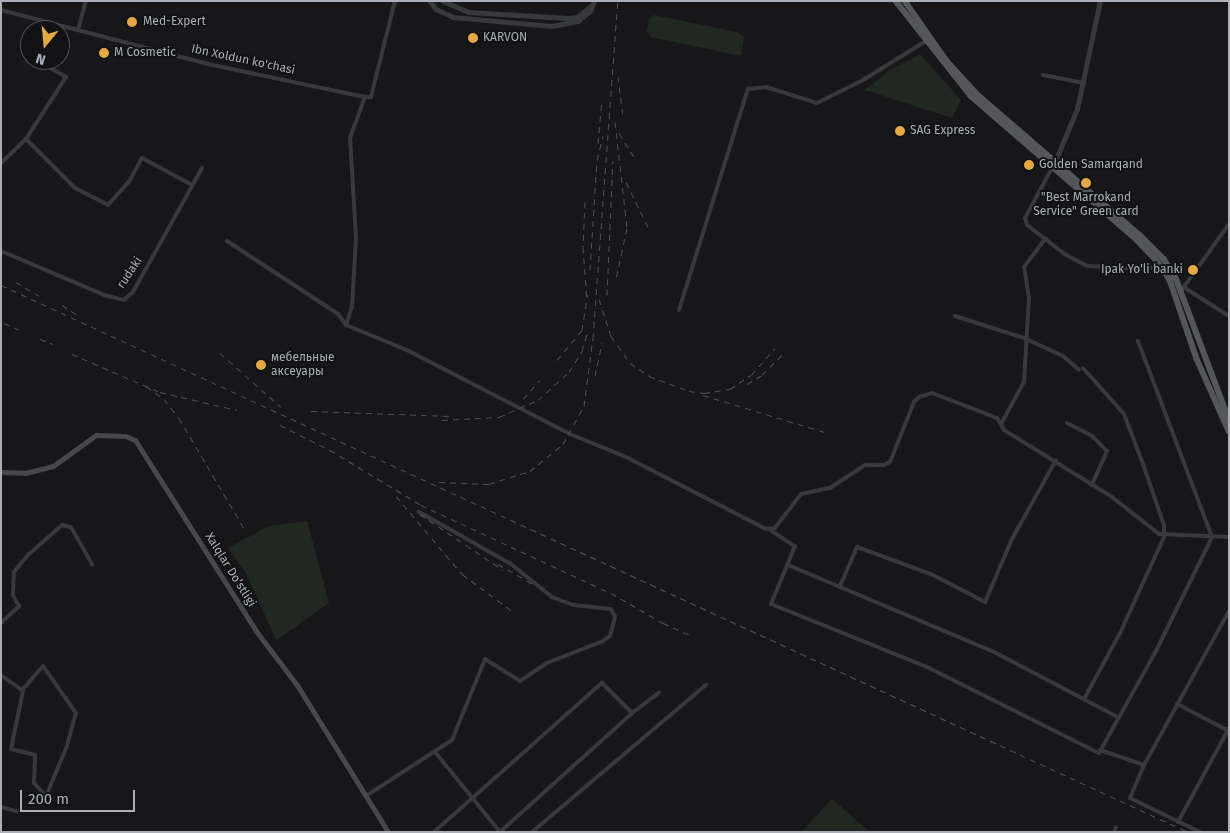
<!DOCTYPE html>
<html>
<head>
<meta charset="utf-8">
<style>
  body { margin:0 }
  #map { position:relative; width:1230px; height:833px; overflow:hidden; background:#171719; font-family:"Fira Sans",sans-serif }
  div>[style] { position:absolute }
  .green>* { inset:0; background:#212822 }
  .minor>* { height:4px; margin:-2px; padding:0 2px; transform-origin:2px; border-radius:2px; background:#38393d }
  .tertiary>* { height:4.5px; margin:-2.25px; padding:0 2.25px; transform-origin:2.25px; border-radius:2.25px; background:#38393d }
  .secondary>* { height:5px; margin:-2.5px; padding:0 2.5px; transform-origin:2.5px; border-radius:2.5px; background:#46484d }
  .primary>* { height:5.5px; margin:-2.75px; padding:0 2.75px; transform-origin:2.75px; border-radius:2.75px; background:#54565c }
  .rail>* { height:1px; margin-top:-0.5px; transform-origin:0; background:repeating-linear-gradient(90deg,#4f5156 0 6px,transparent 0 11px) }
  .dots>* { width:14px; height:14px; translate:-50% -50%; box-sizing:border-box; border:2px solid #121214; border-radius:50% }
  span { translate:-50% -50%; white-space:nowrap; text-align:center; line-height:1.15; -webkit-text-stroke:4px #121214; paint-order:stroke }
  .poi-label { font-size:12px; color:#aaafb8 }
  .left { translate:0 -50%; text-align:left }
  .right { translate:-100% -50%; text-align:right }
  .street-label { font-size:12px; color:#aaafb8 }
  .frame { position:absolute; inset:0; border:2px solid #aaafb8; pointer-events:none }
  .north { position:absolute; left:20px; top:20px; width:50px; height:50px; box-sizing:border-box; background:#121214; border:1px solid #4f5156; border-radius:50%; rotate:197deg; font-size:14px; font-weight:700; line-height:20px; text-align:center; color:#aaafb8 }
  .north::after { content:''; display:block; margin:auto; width:18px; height:22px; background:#e5a943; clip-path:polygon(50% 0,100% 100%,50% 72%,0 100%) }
  .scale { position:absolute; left:20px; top:790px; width:115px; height:22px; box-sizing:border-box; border:2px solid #aaafb8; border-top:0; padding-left:6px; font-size:15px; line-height:18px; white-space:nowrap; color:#aaafb8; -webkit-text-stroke:4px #121214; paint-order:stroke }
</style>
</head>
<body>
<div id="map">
  <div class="green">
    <div style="clip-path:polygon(654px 15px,737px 32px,744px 37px,741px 56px,651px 37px,647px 32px,649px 19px)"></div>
    <div style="clip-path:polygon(920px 54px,961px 100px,952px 118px,865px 90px,887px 72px)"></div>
    <div style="clip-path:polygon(307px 521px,329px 603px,276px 640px,247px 575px,228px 548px,269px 526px)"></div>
    <div style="clip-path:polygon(832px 799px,870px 832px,801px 832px)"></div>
  </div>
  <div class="minor">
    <div style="left:1px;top:10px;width:214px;rotate:14.6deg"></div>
    <div style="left:208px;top:64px;width:160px;rotate:11.9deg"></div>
    <div style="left:365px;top:97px;width:6px"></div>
    <div style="left:371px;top:97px;width:99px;rotate:-76deg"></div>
    <div style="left:39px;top:30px;width:9px;rotate:-77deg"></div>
    <div style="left:78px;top:30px;width:30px;rotate:-75deg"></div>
    <div style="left:1043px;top:75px;width:42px;rotate:11deg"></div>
    <div style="left:26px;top:139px;width:69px;rotate:45deg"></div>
    <div style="left:75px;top:188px;width:37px;rotate:27deg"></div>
    <div style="left:108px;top:205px;width:31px;rotate:-48deg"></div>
    <div style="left:129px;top:182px;width:27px;rotate:-62deg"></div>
    <div style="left:142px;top:158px;width:57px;rotate:28.4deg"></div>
    <div style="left:1px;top:163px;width:35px;rotate:-44deg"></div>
    <div style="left:26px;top:139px;width:74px;rotate:-57.2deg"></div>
    <div style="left:66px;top:77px;width:34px;rotate:-150deg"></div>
    <div style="left:1052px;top:168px;width:57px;rotate:118.4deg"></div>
    <div style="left:1025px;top:218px;width:7px;rotate:74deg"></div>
    <div style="left:1027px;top:225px;width:49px;rotate:37.6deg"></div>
    <div style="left:1066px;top:255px;width:25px;rotate:27deg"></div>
    <div style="left:1088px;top:266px;width:55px;rotate:3.1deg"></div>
    <div style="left:1143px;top:269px;width:18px;rotate:-9deg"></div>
    <div style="left:227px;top:241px;width:133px;rotate:33.3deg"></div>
    <div style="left:338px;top:314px;width:14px;rotate:54deg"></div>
    <div style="left:346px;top:325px;width:68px;rotate:22.4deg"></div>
    <div style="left:409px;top:351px;width:181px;rotate:27.3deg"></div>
    <div style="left:570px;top:434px;width:61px;rotate:22.3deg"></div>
    <div style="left:626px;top:457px;width:157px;rotate:27.2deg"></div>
    <div style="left:766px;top:529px;width:9px;rotate:-6deg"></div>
    <div style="left:775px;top:528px;width:43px;rotate:-52.6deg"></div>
    <div style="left:801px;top:494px;width:30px;rotate:-12deg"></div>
    <div style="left:830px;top:488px;width:42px;rotate:-33.3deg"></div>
    <div style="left:865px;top:465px;width:19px"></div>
    <div style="left:884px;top:465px;width:7px;rotate:-27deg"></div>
    <div style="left:890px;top:462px;width:65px;rotate:-68.2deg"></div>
    <div style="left:914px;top:402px;width:7px;rotate:-45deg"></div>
    <div style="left:919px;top:397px;width:14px;rotate:-17deg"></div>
    <div style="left:932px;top:393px;width:70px;rotate:21deg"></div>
    <div style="left:997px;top:418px;width:14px;rotate:60deg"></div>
    <div style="left:1004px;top:430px;width:127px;rotate:31.8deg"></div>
    <div style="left:1112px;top:497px;width:60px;rotate:38.2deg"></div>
    <div style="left:1159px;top:534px;width:70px;rotate:2.5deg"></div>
    <div style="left:1px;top:251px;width:112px;rotate:23.1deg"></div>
    <div style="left:104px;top:295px;width:21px;rotate:14deg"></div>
    <div style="left:124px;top:300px;width:12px;rotate:-42deg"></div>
    <div style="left:133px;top:292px;width:142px;rotate:-60.9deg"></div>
    <div style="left:1185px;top:288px;width:52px;rotate:32.5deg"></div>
    <div style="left:1181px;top:291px;width:82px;rotate:-54.4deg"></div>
    <div style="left:679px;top:310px;width:232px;rotate:-72.7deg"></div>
    <div style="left:748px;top:89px;width:18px;rotate:-6deg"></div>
    <div style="left:766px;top:87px;width:53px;rotate:17.4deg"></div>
    <div style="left:817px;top:103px;width:51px;rotate:-26.6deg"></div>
    <div style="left:863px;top:80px;width:74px;rotate:-31.8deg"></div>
    <div style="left:955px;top:316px;width:72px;rotate:17.7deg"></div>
    <div style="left:1024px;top:338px;width:43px;rotate:24.8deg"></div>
    <div style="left:1063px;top:356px;width:21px;rotate:41deg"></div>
    <div style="left:346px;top:325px;width:19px;rotate:-72deg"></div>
    <div style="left:352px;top:307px;width:69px;rotate:-86.7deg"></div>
    <div style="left:356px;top:238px;width:100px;rotate:-93.4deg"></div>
    <div style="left:350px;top:138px;width:44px;rotate:-69.9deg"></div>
    <div style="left:1083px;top:368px;width:62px;rotate:48.3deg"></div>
    <div style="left:1124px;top:414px;width:57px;rotate:69.3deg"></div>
    <div style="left:1144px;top:467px;width:61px;rotate:71deg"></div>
    <div style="left:1164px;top:525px;width:12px;rotate:90deg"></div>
    <div style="left:1164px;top:537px;width:106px;rotate:114.6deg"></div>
    <div style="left:1120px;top:633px;width:75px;rotate:118.6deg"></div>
    <div style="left:1067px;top:423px;width:28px;rotate:27deg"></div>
    <div style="left:1092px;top:436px;width:21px;rotate:45deg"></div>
    <div style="left:1107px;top:451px;width:37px;rotate:114deg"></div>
    <div style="left:1001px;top:424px;width:48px;rotate:-61.3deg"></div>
    <div style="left:1024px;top:382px;width:84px;rotate:-86.6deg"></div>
    <div style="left:1029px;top:298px;width:31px;rotate:-99deg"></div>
    <div style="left:1024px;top:267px;width:36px;rotate:-53deg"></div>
    <div style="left:770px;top:530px;width:30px;rotate:33deg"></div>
    <div style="left:795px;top:546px;width:63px;rotate:112.5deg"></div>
    <div style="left:771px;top:604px;width:168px;rotate:22deg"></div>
    <div style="left:927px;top:667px;width:192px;rotate:26.6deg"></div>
    <div style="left:1099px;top:753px;width:115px;rotate:-60.8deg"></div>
    <div style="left:1155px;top:653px;width:129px;rotate:-63.8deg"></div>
    <div style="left:1212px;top:537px;width:210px;rotate:-110.7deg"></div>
    <div style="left:788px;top:565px;width:226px;rotate:22.9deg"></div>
    <div style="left:996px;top:653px;width:138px;rotate:27.7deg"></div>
    <div style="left:840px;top:586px;width:43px;rotate:-66.4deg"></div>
    <div style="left:857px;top:547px;width:81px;rotate:20.2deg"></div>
    <div style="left:933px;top:575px;width:59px;rotate:27.4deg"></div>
    <div style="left:985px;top:602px;width:69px;rotate:-66.8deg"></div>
    <div style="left:1012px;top:539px;width:90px;rotate:-60.9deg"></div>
    <div style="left:1px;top:623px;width:25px;rotate:-43deg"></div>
    <div style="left:19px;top:606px;width:13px;rotate:-119deg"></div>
    <div style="left:13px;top:595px;width:23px;rotate:-88deg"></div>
    <div style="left:14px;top:572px;width:22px;rotate:-51deg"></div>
    <div style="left:28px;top:555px;width:45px;rotate:-41.4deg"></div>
    <div style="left:62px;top:525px;width:9px;rotate:13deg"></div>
    <div style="left:71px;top:527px;width:43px;rotate:60.4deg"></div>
    <div style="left:1px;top:675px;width:27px;rotate:36deg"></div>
    <div style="left:23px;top:691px;width:59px;rotate:101.7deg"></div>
    <div style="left:11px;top:749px;width:25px;rotate:14deg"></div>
    <div style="left:35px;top:755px;width:28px;rotate:92deg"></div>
    <div style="left:34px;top:783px;width:18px;rotate:47deg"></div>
    <div style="left:46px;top:796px;width:54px;rotate:-67.2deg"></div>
    <div style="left:67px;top:746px;width:34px;rotate:-75deg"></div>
    <div style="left:76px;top:713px;width:57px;rotate:-125.1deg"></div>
    <div style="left:43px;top:666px;width:32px;rotate:131deg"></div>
    <div style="left:1177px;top:704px;width:56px;rotate:27.5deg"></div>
    <div style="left:1100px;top:750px;width:46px;rotate:18.8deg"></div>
    <div style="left:435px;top:752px;width:103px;rotate:50.9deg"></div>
    <div style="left:366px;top:796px;width:103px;rotate:-33.1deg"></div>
    <div style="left:452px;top:740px;width:87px;rotate:-67.8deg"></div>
    <div style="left:485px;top:659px;width:41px;rotate:32.2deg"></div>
    <div style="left:520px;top:681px;width:32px;rotate:-34deg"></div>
    <div style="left:547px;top:663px;width:60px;rotate:-21.4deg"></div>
    <div style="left:603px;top:641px;width:9px;rotate:-36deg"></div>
    <div style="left:610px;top:636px;width:20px;rotate:-75deg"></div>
    <div style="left:615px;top:617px;width:9px;rotate:-117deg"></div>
    <div style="left:611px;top:609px;width:38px;rotate:-174deg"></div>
    <div style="left:573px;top:605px;width:22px;rotate:-159deg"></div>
    <div style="left:552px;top:597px;width:53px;rotate:-141.2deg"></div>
    <div style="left:511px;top:564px;width:106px;rotate:-150.5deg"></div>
    <div style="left:1px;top:807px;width:16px;rotate:15deg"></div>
    <div style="left:1178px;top:822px;width:107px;rotate:-61.5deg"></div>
    <div style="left:434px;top:832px;width:225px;rotate:-41.6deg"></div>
    <div style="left:602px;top:683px;width:42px;rotate:45deg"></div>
    <div style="left:500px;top:832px;width:178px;rotate:-42deg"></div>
    <div style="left:632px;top:713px;width:34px;rotate:-37deg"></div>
    <div style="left:532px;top:832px;width:228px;rotate:-40.2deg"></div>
    <div style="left:1114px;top:832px;width:5px;rotate:-68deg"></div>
    <div style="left:1200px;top:832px;width:78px;rotate:-154.1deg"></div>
    <div style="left:1130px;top:798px;width:36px;rotate:-67deg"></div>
    <div style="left:1144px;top:765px;width:176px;rotate:-61.1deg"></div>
  </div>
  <div class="tertiary">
    <div style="left:430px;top:1px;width:10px;rotate:53deg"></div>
    <div style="left:436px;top:9px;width:19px;rotate:25deg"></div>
    <div style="left:453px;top:17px;width:99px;rotate:5.2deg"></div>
    <div style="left:552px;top:26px;width:26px;rotate:-11deg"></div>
    <div style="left:578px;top:21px;width:16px;rotate:-40deg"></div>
    <div style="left:590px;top:11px;width:11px;rotate:-68deg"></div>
    <div style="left:443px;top:1px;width:28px;rotate:23deg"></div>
    <div style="left:469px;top:12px;width:98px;rotate:3.5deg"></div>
    <div style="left:567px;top:18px;width:10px;rotate:-6deg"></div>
    <div style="left:577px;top:17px;width:16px;rotate:-38deg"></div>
    <div style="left:1054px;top:164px;width:60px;rotate:-67.3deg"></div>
    <div style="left:1077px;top:109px;width:110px;rotate:-78deg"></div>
  </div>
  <div class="secondary">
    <div style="left:1px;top:472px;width:24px;rotate:2deg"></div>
    <div style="left:25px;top:473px;width:29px;rotate:-14deg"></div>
    <div style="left:53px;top:466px;width:53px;rotate:-35.8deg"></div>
    <div style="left:96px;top:435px;width:29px;rotate:2deg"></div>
    <div style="left:125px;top:436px;width:11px;rotate:22deg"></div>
    <div style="left:135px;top:440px;width:226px;rotate:57.6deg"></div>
    <div style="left:256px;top:631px;width:68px;rotate:52.8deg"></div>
    <div style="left:297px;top:685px;width:173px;rotate:58.2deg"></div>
  </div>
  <div class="primary">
    <div style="left:896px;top:1px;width:121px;rotate:51.7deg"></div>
    <div style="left:971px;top:96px;width:220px;rotate:40.9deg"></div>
    <div style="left:1137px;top:240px;width:30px;rotate:46deg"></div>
    <div style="left:1158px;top:262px;width:22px;rotate:56deg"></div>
    <div style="left:1170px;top:280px;width:83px;rotate:71.1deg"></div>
    <div style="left:1197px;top:359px;width:79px;rotate:66deg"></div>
    <div style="left:905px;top:1px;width:73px;rotate:55deg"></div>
    <div style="left:947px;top:61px;width:45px;rotate:47.7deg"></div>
    <div style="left:977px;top:94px;width:216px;rotate:40.9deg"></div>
    <div style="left:1140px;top:235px;width:34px;rotate:45deg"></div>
    <div style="left:1164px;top:259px;width:22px;rotate:58deg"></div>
    <div style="left:1176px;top:278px;width:151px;rotate:69.4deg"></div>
  </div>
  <div class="rail">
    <div style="left:618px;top:76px;width:38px;rotate:83deg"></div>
    <div style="left:615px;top:122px;width:107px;rotate:83.5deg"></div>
    <div style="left:627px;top:228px;width:52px;rotate:102.2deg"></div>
    <div style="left:619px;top:133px;width:32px;rotate:58deg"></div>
    <div style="left:598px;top:143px;width:44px;rotate:-84.8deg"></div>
    <div style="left:626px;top:182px;width:50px;rotate:63.9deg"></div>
    <div style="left:585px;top:202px;width:45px;rotate:92.5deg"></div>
    <div style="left:583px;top:247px;width:54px;rotate:85.8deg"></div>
    <div style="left:590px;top:270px;width:110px;rotate:-86.4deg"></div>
    <div style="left:597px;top:160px;width:25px;rotate:-76deg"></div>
    <div style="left:16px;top:282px;width:27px;rotate:31deg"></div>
    <div style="left:1px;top:285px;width:1307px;rotate:24.74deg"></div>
    <div style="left:607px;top:295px;width:135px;rotate:-87.5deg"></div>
    <div style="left:599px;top:299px;width:39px;rotate:72deg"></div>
    <div style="left:611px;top:336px;width:33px;rotate:55deg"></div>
    <div style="left:630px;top:363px;width:23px;rotate:34deg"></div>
    <div style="left:649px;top:376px;width:43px;rotate:20.6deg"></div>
    <div style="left:689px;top:391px;width:15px;rotate:8deg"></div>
    <div style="left:704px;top:393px;width:26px;rotate:-9deg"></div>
    <div style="left:730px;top:389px;width:25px;rotate:-34deg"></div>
    <div style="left:751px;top:375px;width:36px;rotate:-48deg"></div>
    <div style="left:62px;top:305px;width:20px;rotate:33deg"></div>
    <div style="left:4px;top:323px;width:17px;rotate:24deg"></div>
    <div style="left:40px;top:339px;width:14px;rotate:21deg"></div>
    <div style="left:220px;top:353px;width:81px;rotate:41.5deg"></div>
    <div style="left:72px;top:354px;width:96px;rotate:23.4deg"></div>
    <div style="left:160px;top:392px;width:79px;rotate:13.2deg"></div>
    <div style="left:557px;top:360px;width:39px;rotate:-50deg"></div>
    <div style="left:582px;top:330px;width:36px;rotate:-81deg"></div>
    <div style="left:595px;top:376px;width:34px;rotate:-78deg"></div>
    <div style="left:747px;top:384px;width:17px;rotate:-31deg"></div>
    <div style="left:762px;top:375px;width:28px;rotate:-45deg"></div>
    <div style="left:146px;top:386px;width:22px;rotate:36deg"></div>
    <div style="left:164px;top:399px;width:24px;rotate:52deg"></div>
    <div style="left:179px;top:418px;width:130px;rotate:59.5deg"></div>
    <div style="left:703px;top:395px;width:127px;rotate:16.9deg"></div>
    <div style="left:523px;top:399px;width:25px;rotate:-48deg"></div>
    <div style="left:311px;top:411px;width:140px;rotate:2deg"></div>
    <div style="left:442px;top:420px;width:57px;rotate:-3deg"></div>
    <div style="left:499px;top:417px;width:43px;rotate:-23.6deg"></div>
    <div style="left:538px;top:400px;width:42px;rotate:-42.1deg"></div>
    <div style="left:569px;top:372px;width:25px;rotate:-58deg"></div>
    <div style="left:582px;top:351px;width:22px;rotate:-74deg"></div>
    <div style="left:280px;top:425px;width:56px;rotate:26.6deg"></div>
    <div style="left:330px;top:450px;width:106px;rotate:31.1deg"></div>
    <div style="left:421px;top:505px;width:209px;rotate:24.9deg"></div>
    <div style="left:611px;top:593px;width:60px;rotate:30deg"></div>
    <div style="left:663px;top:623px;width:30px;rotate:24deg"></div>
    <div style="left:439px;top:482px;width:50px;rotate:2.3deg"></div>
    <div style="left:489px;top:484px;width:43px;rotate:-17.6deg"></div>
    <div style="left:530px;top:471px;width:43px;rotate:-39.3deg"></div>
    <div style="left:563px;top:444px;width:43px;rotate:-61.1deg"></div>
    <div style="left:584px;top:406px;width:69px;rotate:-82.5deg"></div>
    <div style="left:593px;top:338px;width:338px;rotate:-85.8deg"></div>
    <div style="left:396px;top:496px;width:102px;rotate:49.8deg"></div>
    <div style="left:462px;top:574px;width:61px;rotate:36.3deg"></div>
    <div style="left:420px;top:514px;width:100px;rotate:34deg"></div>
    <div style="left:498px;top:564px;width:39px;rotate:30deg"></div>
  </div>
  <div class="dots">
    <div style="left:132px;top:22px;background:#e5a943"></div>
    <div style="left:473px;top:38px;background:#e5a943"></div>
    <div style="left:104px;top:53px;background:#e5a943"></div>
    <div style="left:900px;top:131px;background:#e5a943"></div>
    <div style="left:1029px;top:165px;background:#e5a943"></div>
    <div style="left:1086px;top:183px;background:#e5a943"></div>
    <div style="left:1193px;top:270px;background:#e5a943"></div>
    <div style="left:261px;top:365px;background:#e5a943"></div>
  </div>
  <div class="poi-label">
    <span class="left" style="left:143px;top:22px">Med-Expert</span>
    <span class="left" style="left:483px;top:38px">KARVON</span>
    <span class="left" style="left:114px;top:53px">M Cosmetic</span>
    <span class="left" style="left:910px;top:131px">SAG Express</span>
    <span class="left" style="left:1039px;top:165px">Golden Samarqand</span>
    <span style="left:1086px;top:205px">"Best Marrokand<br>Service" Green card</span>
    <span class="right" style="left:1183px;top:270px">Ipak Yo'li banki</span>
    <span class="left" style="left:271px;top:365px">мебельные<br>аксеуары</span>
  </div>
  <div class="street-label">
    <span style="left:243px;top:60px;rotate:12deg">Ibn Xoldun ko'chasi</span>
    <span style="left:130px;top:273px;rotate:-56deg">rudaki</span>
    <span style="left:230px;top:570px;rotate:58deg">Xalqlar Do’stligi</span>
  </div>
  <div class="frame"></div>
  <div class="north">N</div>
  <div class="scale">200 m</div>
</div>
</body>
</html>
